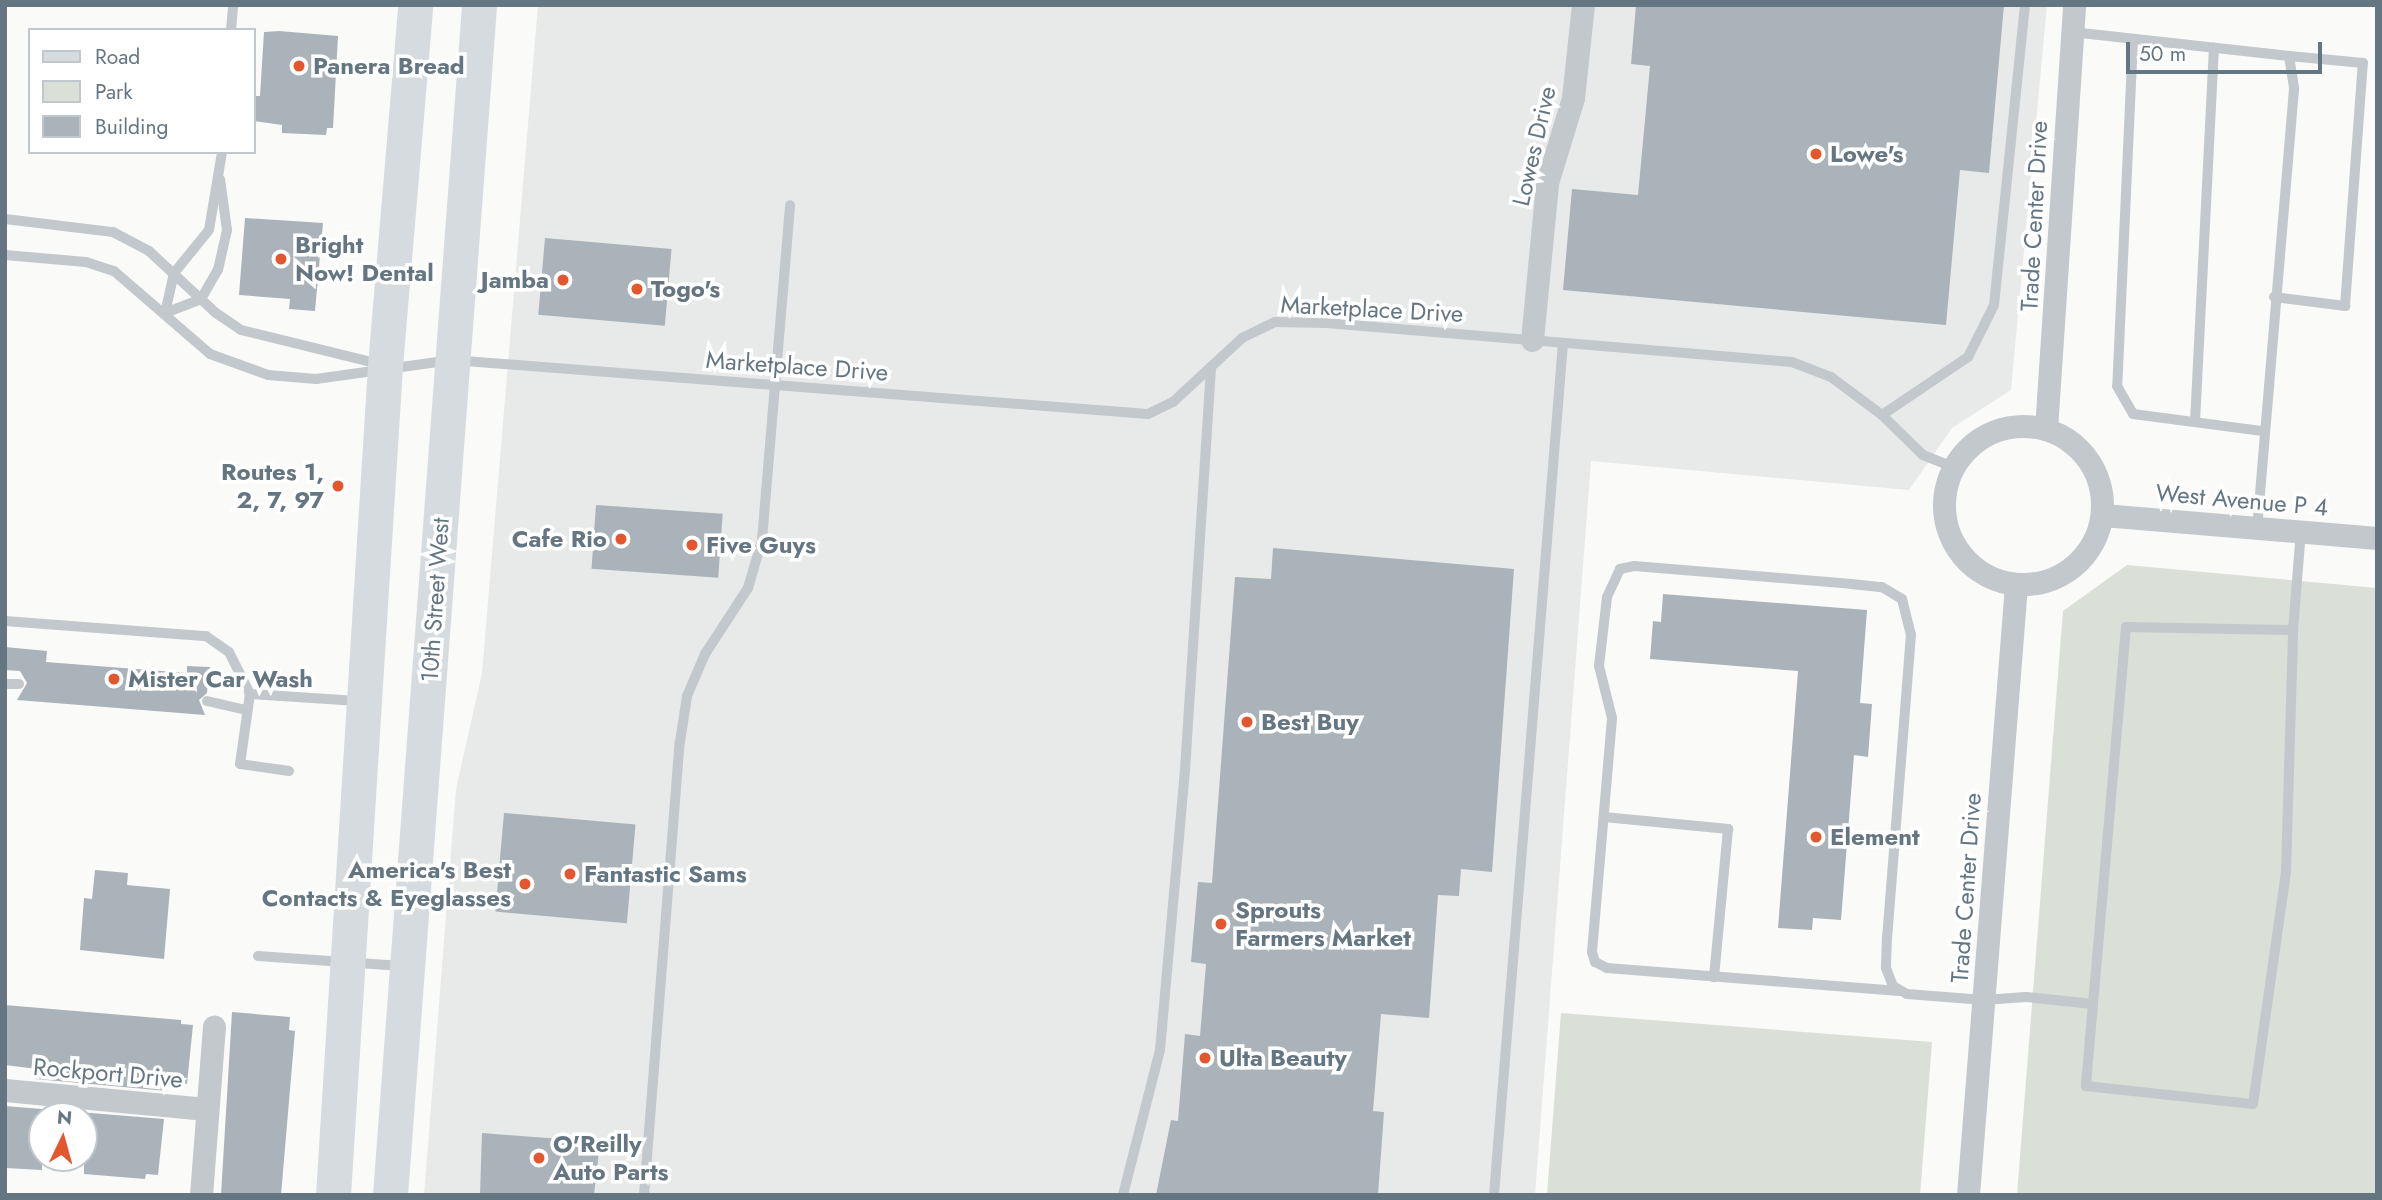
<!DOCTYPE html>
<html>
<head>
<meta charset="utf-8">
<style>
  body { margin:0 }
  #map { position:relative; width:2382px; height:1200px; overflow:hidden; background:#fafaf8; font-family:Jost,sans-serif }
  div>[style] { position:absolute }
  .built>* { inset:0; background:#e8e9e9 }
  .green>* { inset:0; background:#dadfd7 }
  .building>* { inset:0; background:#aab3b9; transform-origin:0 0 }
  .service>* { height:10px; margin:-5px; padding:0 5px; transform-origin:5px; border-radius:5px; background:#c3c8cc }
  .minor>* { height:23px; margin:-11.5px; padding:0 11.5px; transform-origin:11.5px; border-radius:11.5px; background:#c3c8cc }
  .minor>.ring { margin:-11.5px; padding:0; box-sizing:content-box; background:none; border:23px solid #c3c8cc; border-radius:50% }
  .primary>* { height:35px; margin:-17.5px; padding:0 17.5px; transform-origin:17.5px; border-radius:17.5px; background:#d6dbdf }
  .dots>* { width:19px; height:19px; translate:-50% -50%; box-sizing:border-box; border:4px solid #fff; border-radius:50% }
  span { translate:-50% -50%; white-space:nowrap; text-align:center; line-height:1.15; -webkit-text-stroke:7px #fff; paint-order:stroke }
  .poi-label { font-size:24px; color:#657683; font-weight:700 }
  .left { translate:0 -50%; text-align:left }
  .right { translate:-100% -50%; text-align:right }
  .street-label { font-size:24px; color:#657683 }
  .frame { position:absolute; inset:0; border:7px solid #657683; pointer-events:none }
  .legend { position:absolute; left:28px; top:28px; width:228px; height:126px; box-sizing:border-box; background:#fff; border:2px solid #c1c8cd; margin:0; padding:9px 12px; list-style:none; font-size:21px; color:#657683 }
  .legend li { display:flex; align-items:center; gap:14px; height:35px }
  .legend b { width:35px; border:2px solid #c1c8cd }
  .north { position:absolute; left:28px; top:1102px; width:70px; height:70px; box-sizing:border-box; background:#fff; border:2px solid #c1c8cd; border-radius:50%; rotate:5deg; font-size:19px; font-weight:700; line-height:28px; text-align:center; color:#657683 }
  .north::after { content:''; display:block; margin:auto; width:24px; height:32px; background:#e4572e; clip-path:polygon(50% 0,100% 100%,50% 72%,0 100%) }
  .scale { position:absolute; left:2126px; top:42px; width:196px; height:32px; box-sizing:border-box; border:4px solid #657683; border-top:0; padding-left:9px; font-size:21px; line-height:24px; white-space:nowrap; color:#657683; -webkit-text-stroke:5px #fff; paint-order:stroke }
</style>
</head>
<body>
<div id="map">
  <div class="built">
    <div style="clip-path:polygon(538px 5px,2047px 5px,2011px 390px,1952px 428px,1909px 490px,1591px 461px,1535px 1195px,424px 1195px,456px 789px,482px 673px)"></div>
  </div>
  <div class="green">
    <div style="clip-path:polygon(2127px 565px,2377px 588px,2377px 1195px,2017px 1195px,2063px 611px)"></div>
    <div style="clip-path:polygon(1561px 1013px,1932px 1042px,1920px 1195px,1547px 1195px)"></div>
  </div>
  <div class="building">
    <div style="clip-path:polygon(1636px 5px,2004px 5px,1989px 173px,1960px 170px,1946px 325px,1563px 290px,1572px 189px,1638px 195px,1650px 66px,1631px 64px)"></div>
    <div style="clip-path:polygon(279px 31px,338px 36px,333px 128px,327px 128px,326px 135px,282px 133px,282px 125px,254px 121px,254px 96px,260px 96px,264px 32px)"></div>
    <div style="clip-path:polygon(245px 218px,323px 223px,315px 311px,289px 309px,290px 299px,239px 295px)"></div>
    <div style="left:545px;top:238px;width:127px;height:77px;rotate:5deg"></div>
    <div style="left:596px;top:505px;width:127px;height:64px;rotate:4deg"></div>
    <div style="clip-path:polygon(1273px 548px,1514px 569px,1492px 872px,1461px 869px,1459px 896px,1438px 895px,1429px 1018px,1381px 1014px,1373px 1111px,1384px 1112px,1378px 1195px,1156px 1195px,1171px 1120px,1178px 1121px,1185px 1034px,1200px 1036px,1206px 964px,1191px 962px,1198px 882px,1212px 883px,1235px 577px,1271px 579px)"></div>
    <div style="clip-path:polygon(1663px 594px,1867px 610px,1860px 703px,1872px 704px,1868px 757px,1854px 755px,1841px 920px,1813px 918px,1812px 930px,1778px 928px,1798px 671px,1650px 659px,1653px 621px,1661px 622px)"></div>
    <div style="clip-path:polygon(5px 647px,47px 651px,46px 662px,187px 673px,187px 666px,210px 667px,207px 693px,199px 700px,205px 715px,17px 700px,27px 683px,20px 671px,5px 670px)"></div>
    <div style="left:504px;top:813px;width:132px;height:99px;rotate:5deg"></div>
    <div style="clip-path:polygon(95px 870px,128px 873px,127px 885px,170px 889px,164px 959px,80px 950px,84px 898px,92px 899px)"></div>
    <div style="clip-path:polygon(5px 1005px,181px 1020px,181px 1024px,193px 1025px,187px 1084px,168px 1082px,167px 1091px,36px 1079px,37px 1069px,5px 1065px)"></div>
    <div style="clip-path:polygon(232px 1012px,290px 1017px,289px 1030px,295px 1031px,281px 1195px,221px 1195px)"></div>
    <div style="clip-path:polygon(5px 1106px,164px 1119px,158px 1175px,146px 1174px,145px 1179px,84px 1174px,84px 1116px,42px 1116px,42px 1170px,5px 1168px)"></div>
    <div style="clip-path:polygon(482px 1133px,600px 1142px,594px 1195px,480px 1195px)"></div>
  </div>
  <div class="service">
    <div style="left:231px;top:30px;width:25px;rotate:-85deg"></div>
    <div style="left:2072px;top:32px;width:218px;rotate:6.3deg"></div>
    <div style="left:2289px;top:56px;width:33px;rotate:81deg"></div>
    <div style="left:2294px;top:89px;width:440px;rotate:94.8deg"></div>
    <div style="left:2133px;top:39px;width:347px;rotate:92.6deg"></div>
    <div style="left:2117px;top:386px;width:32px;rotate:60deg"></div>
    <div style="left:2133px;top:414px;width:131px;rotate:7.5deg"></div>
    <div style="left:5px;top:219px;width:109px;rotate:6.9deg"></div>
    <div style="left:113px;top:232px;width:41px;rotate:27.8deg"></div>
    <div style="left:149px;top:251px;width:91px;rotate:42.8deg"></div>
    <div style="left:216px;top:313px;width:30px;rotate:34deg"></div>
    <div style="left:241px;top:330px;width:142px;rotate:13.8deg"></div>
    <div style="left:5px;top:255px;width:81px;rotate:4.9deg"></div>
    <div style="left:86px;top:262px;width:29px;rotate:18deg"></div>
    <div style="left:114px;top:271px;width:127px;rotate:40.8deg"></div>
    <div style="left:210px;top:354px;width:62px;rotate:19.9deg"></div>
    <div style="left:268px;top:375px;width:48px;rotate:4.8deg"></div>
    <div style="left:316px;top:379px;width:137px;rotate:-8deg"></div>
    <div style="left:452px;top:360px;width:698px;rotate:4.44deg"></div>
    <div style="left:1148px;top:414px;width:28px;rotate:-26deg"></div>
    <div style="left:1173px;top:402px;width:94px;rotate:-42.8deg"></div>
    <div style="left:1242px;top:338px;width:37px;rotate:-26deg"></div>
    <div style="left:1275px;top:322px;width:52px;rotate:1.1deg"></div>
    <div style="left:1327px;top:323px;width:467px;rotate:4.8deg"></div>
    <div style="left:1792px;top:362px;width:42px;rotate:21deg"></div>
    <div style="left:1831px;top:377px;width:64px;rotate:36.7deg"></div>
    <div style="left:1882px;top:415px;width:57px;rotate:44.3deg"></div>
    <div style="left:1923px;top:455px;width:32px;rotate:22deg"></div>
    <div style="left:2274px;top:297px;width:72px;rotate:7.2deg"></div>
    <div style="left:2345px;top:306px;width:244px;rotate:-85.8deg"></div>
    <div style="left:2363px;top:63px;width:74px;rotate:-174.6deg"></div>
    <div style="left:165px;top:313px;width:41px;rotate:-77.3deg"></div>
    <div style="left:174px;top:273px;width:55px;rotate:-50.9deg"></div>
    <div style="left:209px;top:230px;width:79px;rotate:-80.5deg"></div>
    <div style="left:165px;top:313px;width:39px;rotate:-21deg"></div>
    <div style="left:201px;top:299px;width:34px;rotate:-60deg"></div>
    <div style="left:218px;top:270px;width:41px;rotate:-77.3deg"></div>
    <div style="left:227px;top:230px;width:51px;rotate:-97.8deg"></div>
    <div style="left:1882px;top:415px;width:104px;rotate:-34deg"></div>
    <div style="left:1968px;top:357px;width:58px;rotate:-63.4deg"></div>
    <div style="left:1994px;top:305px;width:302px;rotate:-84.1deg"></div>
    <div style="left:2195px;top:422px;width:375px;rotate:-87.1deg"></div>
    <div style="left:5px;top:621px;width:202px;rotate:4.3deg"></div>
    <div style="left:206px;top:636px;width:28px;rotate:35deg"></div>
    <div style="left:229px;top:652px;width:47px;rotate:63.4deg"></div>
    <div style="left:2293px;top:630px;width:167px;rotate:-179deg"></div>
    <div style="left:2126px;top:627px;width:461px;rotate:95deg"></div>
    <div style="left:2086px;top:1086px;width:168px;rotate:6.2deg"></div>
    <div style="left:2253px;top:1104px;width:235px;rotate:-81.9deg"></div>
    <div style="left:2286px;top:871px;width:241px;rotate:-88.3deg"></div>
    <div style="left:2293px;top:630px;width:99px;rotate:-85.4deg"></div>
    <div style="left:5px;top:684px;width:14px"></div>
    <div style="left:207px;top:701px;width:40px;rotate:13deg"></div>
    <div style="left:289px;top:771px;width:49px;rotate:-171.9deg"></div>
    <div style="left:240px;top:764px;width:71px;rotate:-81.9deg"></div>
    <div style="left:250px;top:694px;width:108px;rotate:3.7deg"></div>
    <div style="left:1604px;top:817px;width:125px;rotate:5.5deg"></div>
    <div style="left:1728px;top:829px;width:149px;rotate:95.4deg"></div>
    <div style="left:258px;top:956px;width:144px;rotate:4deg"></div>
    <div style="left:1899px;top:991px;width:293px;rotate:-175.5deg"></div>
    <div style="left:1607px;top:968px;width:13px;rotate:-153deg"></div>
    <div style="left:1595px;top:962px;width:10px;rotate:-107deg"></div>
    <div style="left:1592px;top:952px;width:235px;rotate:-85.1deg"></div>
    <div style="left:1612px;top:718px;width:54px;rotate:-104deg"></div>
    <div style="left:1599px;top:666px;width:69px;rotate:-83.4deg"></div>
    <div style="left:1607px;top:597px;width:31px;rotate:-65deg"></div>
    <div style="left:1620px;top:569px;width:14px;rotate:-12deg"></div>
    <div style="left:1634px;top:566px;width:218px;rotate:4.7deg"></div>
    <div style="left:1851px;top:584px;width:31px;rotate:6deg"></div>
    <div style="left:1882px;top:587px;width:23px;rotate:31deg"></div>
    <div style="left:1902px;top:599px;width:36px;rotate:76deg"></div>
    <div style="left:1911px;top:634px;width:303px;rotate:94.5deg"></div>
    <div style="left:1887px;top:936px;width:32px;rotate:92deg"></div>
    <div style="left:1886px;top:968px;width:19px;rotate:69deg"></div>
    <div style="left:1893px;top:986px;width:16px;rotate:30deg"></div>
    <div style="left:1907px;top:994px;width:77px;rotate:4.5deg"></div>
    <div style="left:1984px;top:1000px;width:42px;rotate:-4.1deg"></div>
    <div style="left:2026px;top:997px;width:67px;rotate:6deg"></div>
    <div style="left:644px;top:1195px;width:454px;rotate:-85.5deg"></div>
    <div style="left:680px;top:742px;width:47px;rotate:-81.3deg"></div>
    <div style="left:687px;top:696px;width:46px;rotate:-66.8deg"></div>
    <div style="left:705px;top:654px;width:79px;rotate:-56.9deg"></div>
    <div style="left:748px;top:588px;width:50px;rotate:-73.7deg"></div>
    <div style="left:762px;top:540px;width:336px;rotate:-85.2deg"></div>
    <div style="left:1123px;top:1195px;width:150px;rotate:-75.7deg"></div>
    <div style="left:1160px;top:1050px;width:281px;rotate:-84.9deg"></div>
    <div style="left:1185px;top:770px;width:404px;rotate:-86.3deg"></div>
    <div style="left:1494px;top:1195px;width:855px;rotate:-85.37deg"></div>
  </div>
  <div class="minor">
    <div style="left:1532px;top:340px;width:158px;rotate:-84.5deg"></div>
    <div style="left:1547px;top:183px;width:89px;rotate:-73deg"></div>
    <div style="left:1573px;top:98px;width:94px;rotate:-83.9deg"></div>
    <div class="ring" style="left:1944px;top:426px;width:135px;height:135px"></div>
    <div style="left:2046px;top:429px;width:425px;rotate:-86.2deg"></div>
    <div style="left:2103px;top:515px;width:275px;rotate:4.8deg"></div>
    <div style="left:5px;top:1090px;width:202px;rotate:5.4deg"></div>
    <div style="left:201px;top:1195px;width:169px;rotate:-85.6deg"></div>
    <div style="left:1968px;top:1195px;width:612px;rotate:-85.5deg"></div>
  </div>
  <div class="primary">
    <div style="left:333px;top:1195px;width:831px;rotate:-86.41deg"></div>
    <div style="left:385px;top:366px;width:362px;rotate:-85.2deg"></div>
    <div style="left:390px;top:1195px;width:1193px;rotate:-85.72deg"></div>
  </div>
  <div class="dots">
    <div style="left:299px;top:66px;background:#e4572e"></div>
    <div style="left:1816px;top:154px;background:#e4572e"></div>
    <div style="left:281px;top:259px;background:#e4572e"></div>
    <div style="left:563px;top:280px;background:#e4572e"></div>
    <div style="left:637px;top:289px;background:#e4572e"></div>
    <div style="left:338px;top:486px;background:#e4572e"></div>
    <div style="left:621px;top:539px;background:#e4572e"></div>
    <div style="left:692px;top:545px;background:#e4572e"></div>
    <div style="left:114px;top:679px;background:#e4572e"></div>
    <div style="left:1247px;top:722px;background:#e4572e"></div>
    <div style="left:1816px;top:837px;background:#e4572e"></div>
    <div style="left:570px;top:874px;background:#e4572e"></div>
    <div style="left:525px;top:884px;background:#e4572e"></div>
    <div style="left:1221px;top:924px;background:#e4572e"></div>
    <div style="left:1205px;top:1058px;background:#e4572e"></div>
    <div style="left:539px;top:1158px;background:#e4572e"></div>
  </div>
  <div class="poi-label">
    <span class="left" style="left:313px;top:66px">Panera Bread</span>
    <span class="left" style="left:1830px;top:154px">Lowe's</span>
    <span class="left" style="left:295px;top:259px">Bright<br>Now! Dental</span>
    <span class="right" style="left:549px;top:280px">Jamba</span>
    <span class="left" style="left:651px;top:289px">Togo's</span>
    <span class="right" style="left:324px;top:486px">Routes 1,<br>2, 7, 97</span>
    <span class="right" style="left:607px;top:539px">Cafe Rio</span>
    <span class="left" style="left:706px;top:545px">Five Guys</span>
    <span class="left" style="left:128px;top:679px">Mister Car Wash</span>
    <span class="left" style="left:1261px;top:722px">Best Buy</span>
    <span class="left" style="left:1830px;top:837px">Element</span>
    <span class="right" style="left:511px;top:884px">America's Best<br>Contacts &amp; Eyeglasses</span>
    <span class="left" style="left:584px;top:874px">Fantastic Sams</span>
    <span class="left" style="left:1235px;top:924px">Sprouts<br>Farmers Market</span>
    <span class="left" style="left:1219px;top:1058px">Ulta Beauty</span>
    <span class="left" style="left:553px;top:1158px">O'Reilly<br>Auto Parts</span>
  </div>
  <div class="street-label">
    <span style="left:1534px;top:146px;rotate:-77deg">Lowes Drive</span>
    <span style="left:2034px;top:216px;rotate:-87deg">Trade Center Drive</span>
    <span style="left:1372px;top:309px;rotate:3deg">Marketplace Drive</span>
    <span style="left:797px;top:366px;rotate:4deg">Marketplace Drive</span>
    <span style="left:2242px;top:500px;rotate:5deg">West Avenue P 4</span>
    <span style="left:435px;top:600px;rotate:-86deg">10th Street West</span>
    <span style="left:1966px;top:888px;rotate:-86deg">Trade Center Drive</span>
    <span style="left:108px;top:1073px;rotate:5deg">Rockport Drive</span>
  </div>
  <div class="frame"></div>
  <ul class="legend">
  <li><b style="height:9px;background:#d6dbdf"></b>Road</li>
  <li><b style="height:19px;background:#dadfd7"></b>Park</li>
  <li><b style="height:19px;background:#aab3b9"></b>Building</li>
  </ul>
  <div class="north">N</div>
  <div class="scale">50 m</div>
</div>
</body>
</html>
